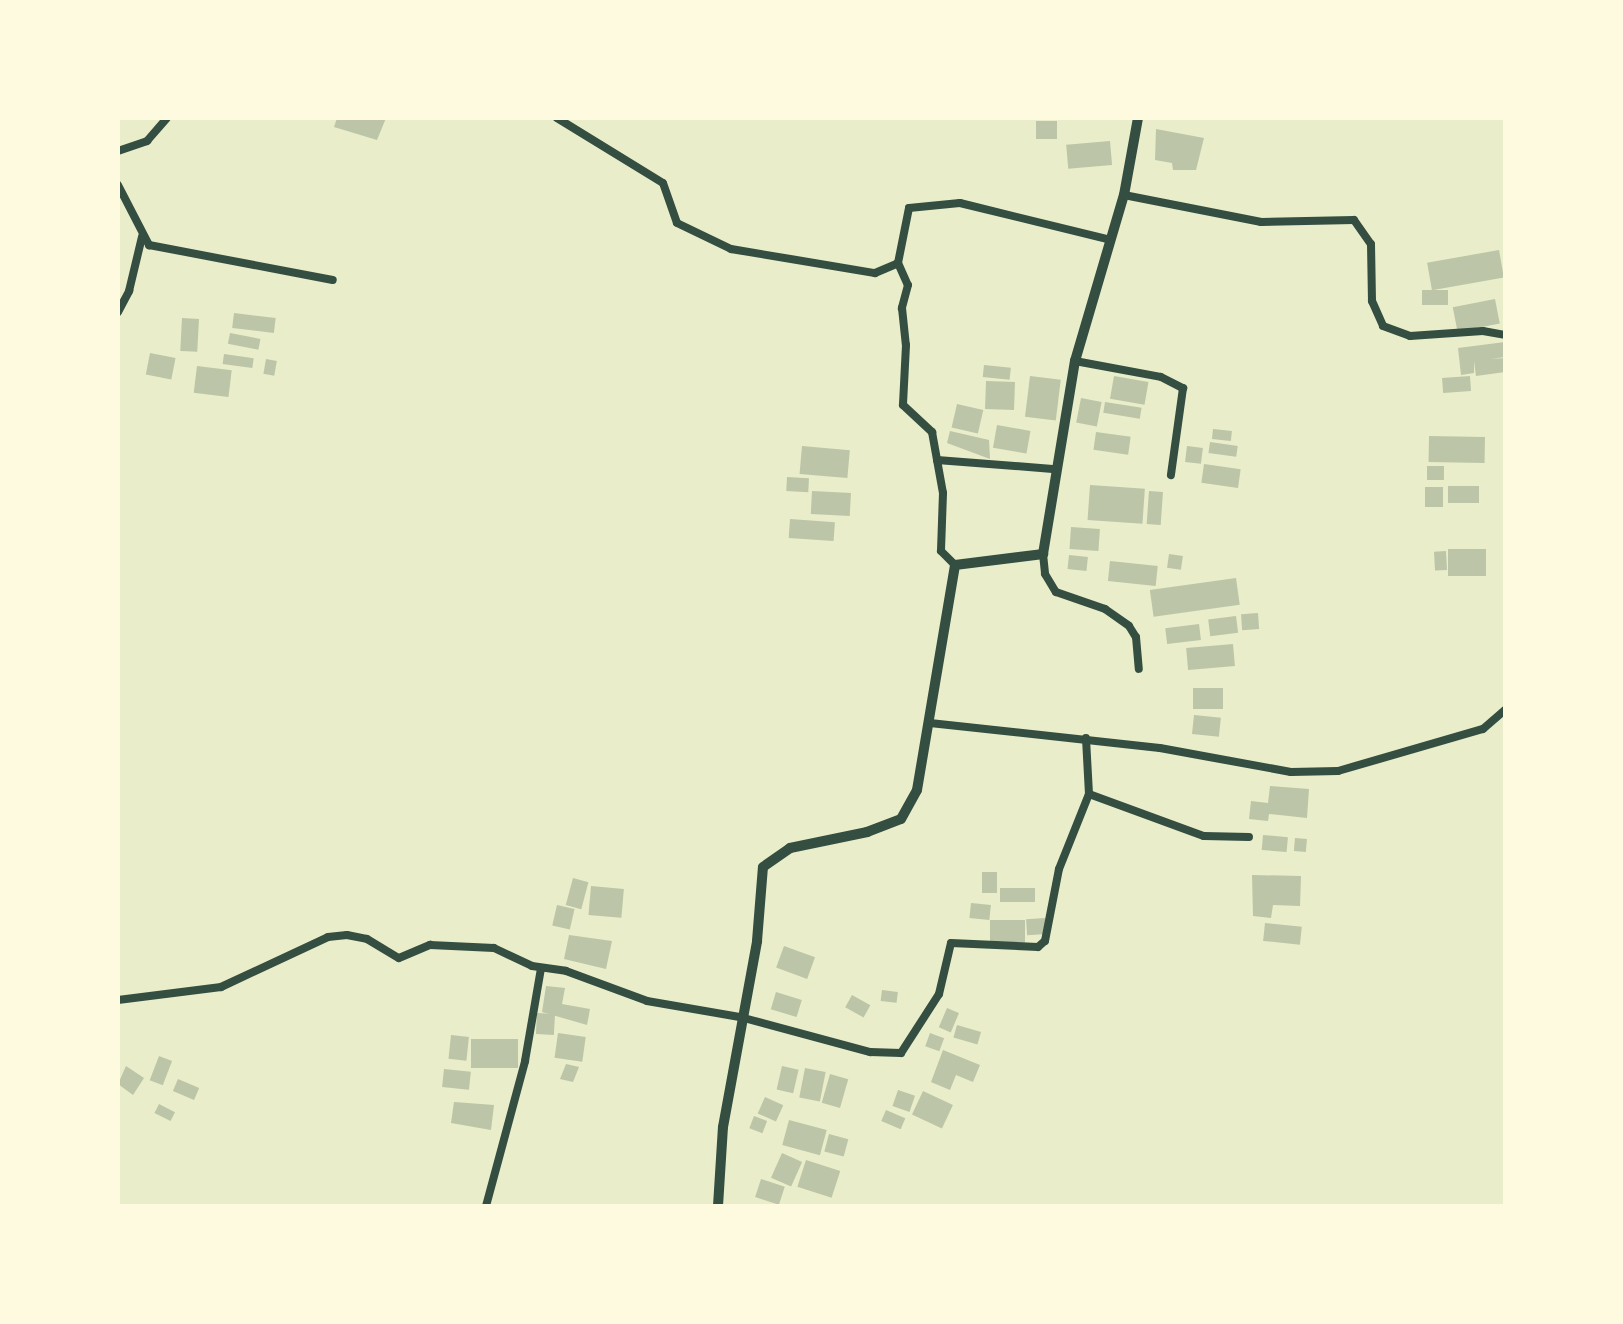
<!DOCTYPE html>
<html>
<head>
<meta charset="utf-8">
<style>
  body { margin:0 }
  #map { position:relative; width:1623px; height:1324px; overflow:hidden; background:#e9edc9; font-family:Barlow,sans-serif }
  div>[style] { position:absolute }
  .building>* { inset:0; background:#bcc5a7; transform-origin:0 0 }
  .minor>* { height:8px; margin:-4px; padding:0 4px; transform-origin:4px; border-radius:4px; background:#344e41 }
  .tertiary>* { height:10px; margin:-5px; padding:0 5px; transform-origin:5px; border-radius:5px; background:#344e41 }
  span { translate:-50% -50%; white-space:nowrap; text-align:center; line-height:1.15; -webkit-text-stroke:6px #fefae0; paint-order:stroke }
  .frame { position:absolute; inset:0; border:120px solid #fefae0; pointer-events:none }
</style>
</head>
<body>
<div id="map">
  <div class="building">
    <div style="clip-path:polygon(337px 118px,386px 118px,377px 140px,334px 127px)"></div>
    <div style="left:1036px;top:121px;width:21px;height:18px"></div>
    <div style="clip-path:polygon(1156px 129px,1204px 138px,1196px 170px,1173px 170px,1172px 163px,1155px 160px)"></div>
    <div style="left:1110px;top:141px;width:24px;height:44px;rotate:85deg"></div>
    <div style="left:1499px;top:250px;width:28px;height:73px;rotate:80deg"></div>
    <div style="left:1448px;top:290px;width:15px;height:26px;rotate:90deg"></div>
    <div style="left:1495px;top:299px;width:25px;height:43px;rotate:79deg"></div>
    <div style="left:234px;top:313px;width:42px;height:15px;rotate:7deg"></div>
    <div style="left:182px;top:318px;width:17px;height:33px;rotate:3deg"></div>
    <div style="left:230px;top:333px;width:31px;height:11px;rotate:11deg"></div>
    <div style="clip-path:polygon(1505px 342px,1505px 357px,1491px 359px,1505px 358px,1505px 372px,1476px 376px,1474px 361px,1474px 373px,1461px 375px,1458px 348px)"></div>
    <div style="left:150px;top:353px;width:26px;height:22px;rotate:11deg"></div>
    <div style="left:224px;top:354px;width:30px;height:10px;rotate:8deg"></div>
    <div style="left:266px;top:359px;width:11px;height:15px;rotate:10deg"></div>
    <div style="left:984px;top:365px;width:27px;height:12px;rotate:6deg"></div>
    <div style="left:197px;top:366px;width:35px;height:27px;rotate:7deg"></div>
    <div style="left:1030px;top:376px;width:31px;height:41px;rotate:7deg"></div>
    <div style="left:1114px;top:376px;width:35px;height:23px;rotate:10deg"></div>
    <div style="left:1470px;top:376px;width:15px;height:28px;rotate:86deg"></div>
    <div style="left:986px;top:381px;width:29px;height:28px;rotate:2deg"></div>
    <div style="left:1081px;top:398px;width:21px;height:25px;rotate:11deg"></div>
    <div style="left:1105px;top:402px;width:37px;height:11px;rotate:9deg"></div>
    <div style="left:957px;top:404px;width:27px;height:24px;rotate:13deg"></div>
    <div style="left:997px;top:425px;width:34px;height:23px;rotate:10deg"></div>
    <div style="left:1213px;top:429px;width:19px;height:10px;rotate:6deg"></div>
    <div style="clip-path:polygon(950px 431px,989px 440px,990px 459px,947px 443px)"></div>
    <div style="left:1096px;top:432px;width:35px;height:18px;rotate:8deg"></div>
    <div style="left:1429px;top:436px;width:56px;height:26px;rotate:1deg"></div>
    <div style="left:1210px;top:442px;width:28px;height:11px;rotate:8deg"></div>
    <div style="left:802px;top:446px;width:48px;height:28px;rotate:5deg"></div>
    <div style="left:1187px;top:446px;width:16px;height:16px;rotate:7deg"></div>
    <div style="left:1204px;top:464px;width:37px;height:19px;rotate:8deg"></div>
    <div style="left:1427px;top:466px;width:17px;height:14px"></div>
    <div style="left:787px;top:477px;width:22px;height:14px;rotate:3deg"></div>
    <div style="left:1090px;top:485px;width:55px;height:35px;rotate:4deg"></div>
    <div style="left:1448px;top:486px;width:31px;height:17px"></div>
    <div style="left:1443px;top:487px;width:20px;height:18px;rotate:90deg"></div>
    <div style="left:812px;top:491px;width:39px;height:23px;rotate:3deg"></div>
    <div style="left:1149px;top:491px;width:14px;height:33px;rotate:4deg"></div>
    <div style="left:790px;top:519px;width:45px;height:19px;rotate:4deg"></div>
    <div style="left:1071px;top:527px;width:29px;height:22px;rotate:4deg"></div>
    <div style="left:1486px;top:549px;width:27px;height:38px;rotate:90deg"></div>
    <div style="left:1446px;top:551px;width:19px;height:12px;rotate:87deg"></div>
    <div style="left:1169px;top:554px;width:14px;height:14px;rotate:8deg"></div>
    <div style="left:1069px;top:555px;width:19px;height:14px;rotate:6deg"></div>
    <div style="left:1110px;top:561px;width:48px;height:20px;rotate:6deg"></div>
    <div style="left:1236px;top:578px;width:27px;height:87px;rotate:82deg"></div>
    <div style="left:1258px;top:613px;width:16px;height:17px;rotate:86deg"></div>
    <div style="left:1236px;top:616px;width:17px;height:28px;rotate:83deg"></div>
    <div style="left:1199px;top:624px;width:16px;height:34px;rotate:83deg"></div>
    <div style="left:1233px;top:644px;width:22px;height:47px;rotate:85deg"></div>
    <div style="left:1193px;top:688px;width:30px;height:21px"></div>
    <div style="left:1194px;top:715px;width:27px;height:19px;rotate:6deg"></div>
    <div style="clip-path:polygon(1270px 786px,1309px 789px,1307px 818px,1269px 814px,1268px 821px,1249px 819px,1251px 801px,1268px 803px)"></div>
    <div style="left:1263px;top:835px;width:25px;height:15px;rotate:5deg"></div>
    <div style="left:1295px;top:838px;width:12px;height:13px;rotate:5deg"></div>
    <div style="left:982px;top:872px;width:15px;height:21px"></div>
    <div style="clip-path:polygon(1252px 875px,1301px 876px,1300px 906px,1273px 905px,1271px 918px,1253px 916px)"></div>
    <div style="left:573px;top:878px;width:16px;height:28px;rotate:15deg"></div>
    <div style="left:591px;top:886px;width:33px;height:29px;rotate:5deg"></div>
    <div style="left:1000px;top:888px;width:35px;height:14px"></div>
    <div style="left:971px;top:903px;width:20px;height:15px;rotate:6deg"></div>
    <div style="left:557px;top:905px;width:18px;height:21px;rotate:13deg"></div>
    <div style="left:1045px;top:918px;width:16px;height:19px;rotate:86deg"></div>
    <div style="left:990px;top:920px;width:35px;height:23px"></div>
    <div style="left:1265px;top:923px;width:37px;height:18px;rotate:6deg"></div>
    <div style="clip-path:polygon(569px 935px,612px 941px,606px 969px,564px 959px)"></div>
    <div style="left:784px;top:946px;width:33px;height:23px;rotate:20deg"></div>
    <div style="clip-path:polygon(546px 986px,565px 988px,562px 1004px,590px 1009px,587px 1025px,542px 1012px)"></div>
    <div style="left:882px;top:990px;width:16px;height:11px;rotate:7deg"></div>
    <div style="left:776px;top:992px;width:27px;height:18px;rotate:17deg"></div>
    <div style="left:852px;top:995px;width:21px;height:14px;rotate:29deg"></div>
    <div style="left:947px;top:1008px;width:13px;height:21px;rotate:23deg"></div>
    <div style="left:537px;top:1013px;width:18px;height:21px;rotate:3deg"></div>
    <div style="left:957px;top:1025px;width:25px;height:13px;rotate:16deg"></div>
    <div style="left:558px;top:1033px;width:28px;height:25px;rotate:8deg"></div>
    <div style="left:930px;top:1033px;width:15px;height:14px;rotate:20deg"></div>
    <div style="left:451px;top:1035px;width:18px;height:24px;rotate:6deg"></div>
    <div style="left:471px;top:1039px;width:47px;height:29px"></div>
    <div style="clip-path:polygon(943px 1050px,980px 1065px,973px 1082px,956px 1075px,950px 1090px,931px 1082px)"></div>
    <div style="left:159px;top:1056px;width:14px;height:26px;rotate:21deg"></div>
    <div style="clip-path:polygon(566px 1064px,579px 1067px,573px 1082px,560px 1079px)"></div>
    <div style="clip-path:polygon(126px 1066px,144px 1078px,133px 1095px,118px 1084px)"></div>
    <div style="left:782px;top:1066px;width:17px;height:24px;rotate:13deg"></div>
    <div style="left:805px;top:1068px;width:21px;height:30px;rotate:11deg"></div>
    <div style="left:444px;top:1069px;width:27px;height:18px;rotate:6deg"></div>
    <div style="left:830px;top:1074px;width:19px;height:30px;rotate:16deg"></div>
    <div style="left:178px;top:1079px;width:23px;height:13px;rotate:23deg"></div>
    <div style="left:898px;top:1090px;width:18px;height:17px;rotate:19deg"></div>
    <div style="left:923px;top:1091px;width:33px;height:26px;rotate:25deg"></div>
    <div style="left:765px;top:1097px;width:20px;height:18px;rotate:24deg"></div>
    <div style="clip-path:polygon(454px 1102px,494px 1105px,491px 1130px,451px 1123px)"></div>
    <div style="left:159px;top:1104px;width:18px;height:10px;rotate:27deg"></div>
    <div style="left:886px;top:1110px;width:21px;height:12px;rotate:23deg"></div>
    <div style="left:754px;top:1116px;width:14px;height:13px;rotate:21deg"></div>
    <div style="left:789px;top:1120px;width:39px;height:26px;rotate:15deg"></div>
    <div style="left:829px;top:1134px;width:20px;height:18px;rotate:15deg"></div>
    <div style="left:782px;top:1153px;width:22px;height:27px;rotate:24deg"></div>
    <div style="left:806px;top:1160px;width:36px;height:28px;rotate:18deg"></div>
    <div style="left:761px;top:1179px;width:25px;height:19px;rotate:18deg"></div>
  </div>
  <div class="minor">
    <div style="left:557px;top:118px;width:124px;rotate:31.5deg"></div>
    <div style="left:663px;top:183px;width:42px;rotate:70.7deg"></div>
    <div style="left:677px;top:223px;width:60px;rotate:25.7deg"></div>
    <div style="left:731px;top:249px;width:146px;rotate:9.5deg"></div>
    <div style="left:875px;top:273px;width:25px;rotate:-23deg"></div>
    <div style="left:898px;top:263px;width:56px;rotate:-78.7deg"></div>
    <div style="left:909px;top:208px;width:51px;rotate:-5.6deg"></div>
    <div style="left:960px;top:203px;width:155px;rotate:13.8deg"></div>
    <div style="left:118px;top:151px;width:31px;rotate:-19deg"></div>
    <div style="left:147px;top:141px;width:30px;rotate:-49deg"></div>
    <div style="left:118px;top:185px;width:68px;rotate:62.7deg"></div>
    <div style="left:149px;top:245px;width:187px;rotate:10.8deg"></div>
    <div style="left:1124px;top:195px;width:140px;rotate:11.1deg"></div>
    <div style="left:1261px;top:222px;width:93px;rotate:-1.2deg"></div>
    <div style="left:1354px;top:220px;width:29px;rotate:55deg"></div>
    <div style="left:1371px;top:244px;width:57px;rotate:89deg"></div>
    <div style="left:1372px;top:301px;width:27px;rotate:66deg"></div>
    <div style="left:1383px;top:326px;width:29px;rotate:20deg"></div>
    <div style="left:1410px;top:336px;width:73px;rotate:-3.9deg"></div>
    <div style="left:1483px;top:331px;width:22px;rotate:10deg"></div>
    <div style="left:898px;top:263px;width:24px;rotate:66deg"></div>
    <div style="left:908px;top:285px;width:24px;rotate:105deg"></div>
    <div style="left:902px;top:308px;width:37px;rotate:84deg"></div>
    <div style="left:906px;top:345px;width:60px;rotate:92.9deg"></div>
    <div style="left:903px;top:405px;width:40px;rotate:43deg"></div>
    <div style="left:932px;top:432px;width:62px;rotate:79.8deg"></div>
    <div style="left:943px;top:493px;width:58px;rotate:92deg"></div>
    <div style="left:941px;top:551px;width:20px;rotate:45deg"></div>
    <div style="left:118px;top:312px;width:24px;rotate:-62deg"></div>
    <div style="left:129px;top:291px;width:56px;rotate:-76.5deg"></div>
    <div style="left:1075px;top:361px;width:87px;rotate:10.5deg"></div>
    <div style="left:1161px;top:377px;width:25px;rotate:27deg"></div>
    <div style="left:1183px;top:388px;width:88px;rotate:97.9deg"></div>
    <div style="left:937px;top:460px;width:116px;rotate:4.4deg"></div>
    <div style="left:1043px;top:554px;width:20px;rotate:84deg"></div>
    <div style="left:1045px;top:574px;width:21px;rotate:59deg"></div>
    <div style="left:1056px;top:592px;width:52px;rotate:19.1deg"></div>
    <div style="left:1105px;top:609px;width:29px;rotate:35deg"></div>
    <div style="left:1129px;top:626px;width:13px;rotate:58deg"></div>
    <div style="left:1136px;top:637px;width:32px;rotate:85deg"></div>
    <div style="left:930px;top:723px;width:231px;rotate:6.2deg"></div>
    <div style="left:1160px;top:748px;width:133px;rotate:10.4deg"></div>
    <div style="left:1291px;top:772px;width:47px;rotate:-1.2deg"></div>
    <div style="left:1338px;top:771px;width:151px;rotate:-16.2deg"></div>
    <div style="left:1483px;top:729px;width:29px;rotate:-41deg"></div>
    <div style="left:1089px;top:794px;width:122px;rotate:20.1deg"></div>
    <div style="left:1204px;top:836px;width:45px;rotate:1.3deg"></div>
    <div style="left:118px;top:1000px;width:104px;rotate:-7.2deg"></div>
    <div style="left:221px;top:987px;width:118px;rotate:-25deg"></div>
    <div style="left:328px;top:937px;width:19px;rotate:-6deg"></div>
    <div style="left:347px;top:935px;width:20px;rotate:11deg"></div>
    <div style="left:367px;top:939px;width:37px;rotate:31deg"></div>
    <div style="left:399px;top:958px;width:34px;rotate:-23deg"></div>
    <div style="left:430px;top:945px;width:64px;rotate:2.7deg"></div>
    <div style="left:494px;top:948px;width:42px;rotate:25.3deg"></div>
    <div style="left:532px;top:966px;width:34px;rotate:8deg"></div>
    <div style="left:566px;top:971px;width:86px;rotate:20.3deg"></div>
    <div style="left:647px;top:1001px;width:94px;rotate:9.8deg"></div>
    <div style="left:740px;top:1017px;width:135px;rotate:15.1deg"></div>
    <div style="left:870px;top:1052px;width:31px;rotate:2deg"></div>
    <div style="left:901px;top:1053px;width:70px;rotate:-57.2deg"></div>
    <div style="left:939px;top:994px;width:52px;rotate:-76.8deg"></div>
    <div style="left:951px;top:943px;width:87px;rotate:2.6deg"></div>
    <div style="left:1038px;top:947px;width:9px;rotate:-41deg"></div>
    <div style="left:1045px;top:941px;width:73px;rotate:-79deg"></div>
    <div style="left:1059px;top:869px;width:81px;rotate:-68.2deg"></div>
    <div style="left:1089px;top:794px;width:56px;rotate:-93.1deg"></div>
    <div style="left:486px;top:1206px;width:150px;rotate:-74.9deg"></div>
    <div style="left:525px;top:1061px;width:94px;rotate:-80.2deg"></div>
  </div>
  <div class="tertiary">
    <div style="left:718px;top:1206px;width:79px;rotate:-86.4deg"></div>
    <div style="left:723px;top:1127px;width:189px;rotate:-79.6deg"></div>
    <div style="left:757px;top:941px;width:74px;rotate:-85.4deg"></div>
    <div style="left:763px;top:867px;width:33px;rotate:-35deg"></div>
    <div style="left:790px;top:848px;width:79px;rotate:-11.7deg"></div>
    <div style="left:867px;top:832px;width:36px;rotate:-21deg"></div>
    <div style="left:901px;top:819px;width:33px;rotate:-61deg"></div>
    <div style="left:917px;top:790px;width:228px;rotate:-80.4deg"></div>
    <div style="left:955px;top:565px;width:89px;rotate:-7.1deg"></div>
    <div style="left:1043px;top:554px;width:196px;rotate:-80.6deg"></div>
    <div style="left:1075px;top:361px;width:173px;rotate:-73.6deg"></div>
    <div style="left:1124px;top:195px;width:78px;rotate:-79.7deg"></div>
  </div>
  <div class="frame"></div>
</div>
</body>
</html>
